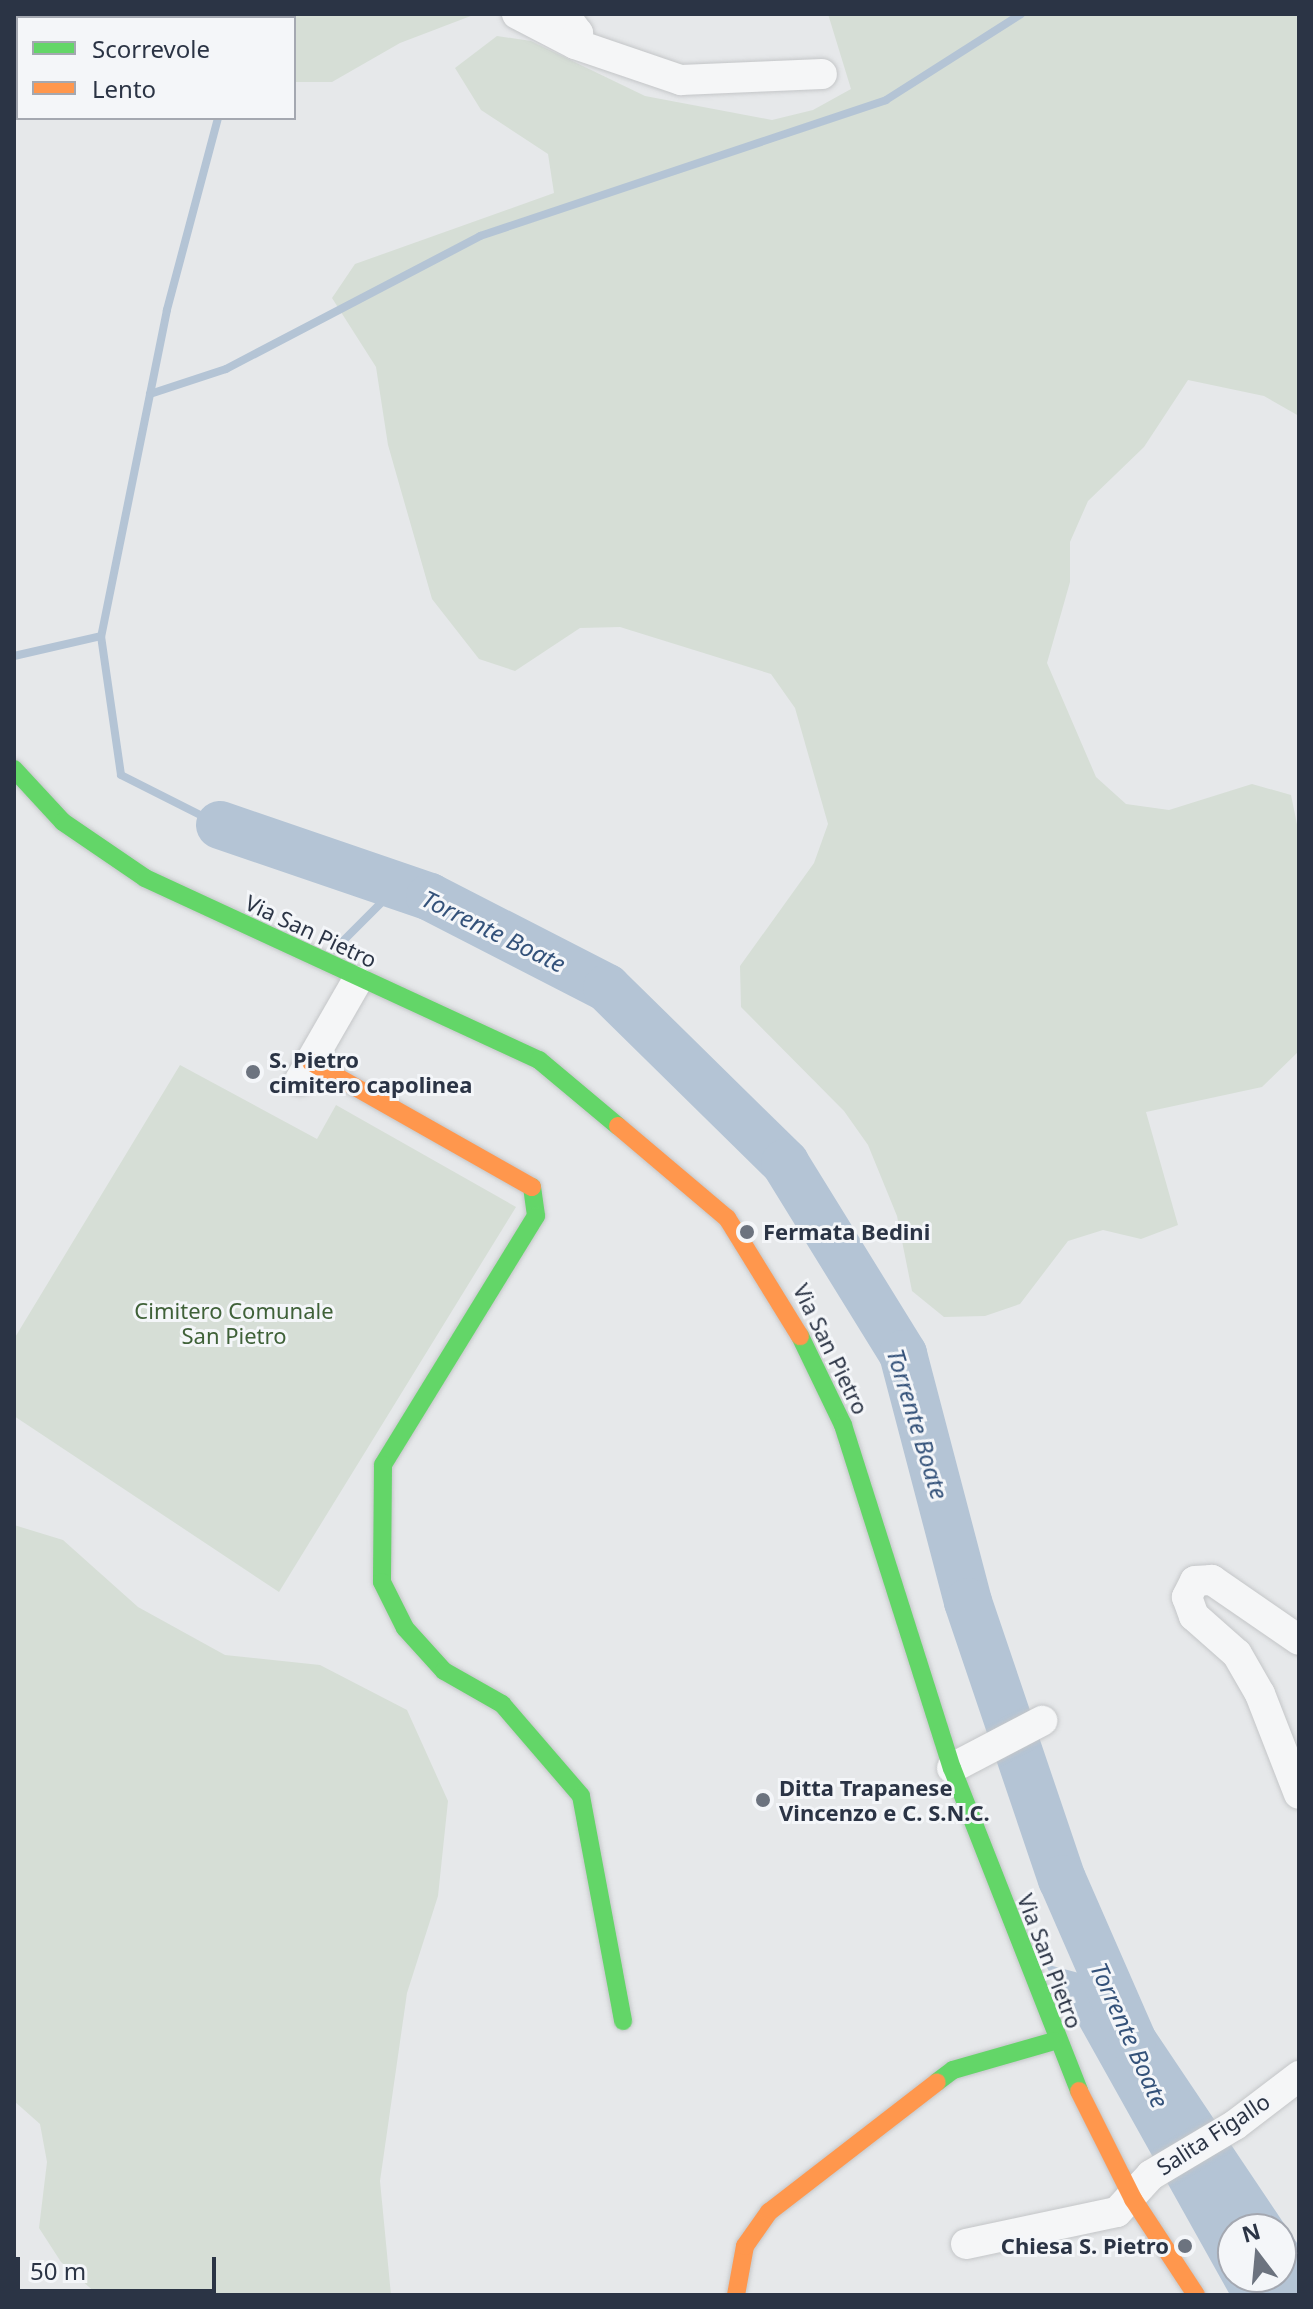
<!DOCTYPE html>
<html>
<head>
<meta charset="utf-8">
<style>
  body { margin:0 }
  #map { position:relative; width:1313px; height:2309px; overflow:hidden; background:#e6e8ea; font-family:"Noto Sans",sans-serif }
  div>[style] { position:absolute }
  .green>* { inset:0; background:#d6ded6 }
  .water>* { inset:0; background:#b4c4d5 }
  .stream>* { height:8px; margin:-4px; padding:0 4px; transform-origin:4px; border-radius:4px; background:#b4c4d5 }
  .river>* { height:48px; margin:-24px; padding:0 24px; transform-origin:24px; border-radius:24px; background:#b4c4d5 }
  .roads { filter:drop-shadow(0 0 2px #c4c6c8) drop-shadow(0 0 2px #c4c6c8) }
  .street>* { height:30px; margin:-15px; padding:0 15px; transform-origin:15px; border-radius:15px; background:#f5f6f7 }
  .fast>* { height:18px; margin:-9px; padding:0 9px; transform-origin:9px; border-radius:9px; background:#63d668 }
  .slow>* { height:18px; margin:-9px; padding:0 9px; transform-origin:9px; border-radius:9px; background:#ff974d }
  .dots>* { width:22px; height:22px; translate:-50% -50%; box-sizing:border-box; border:4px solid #f4f6f9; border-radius:50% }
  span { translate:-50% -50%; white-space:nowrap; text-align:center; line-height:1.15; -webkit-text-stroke:6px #f4f6f9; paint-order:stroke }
  .street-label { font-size:22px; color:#2b3445 }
  .poi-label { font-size:22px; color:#2b3445; font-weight:700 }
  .left { translate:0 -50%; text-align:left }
  .right { translate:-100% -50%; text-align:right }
  .park-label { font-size:22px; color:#3f6138 }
  .water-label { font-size:24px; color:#34527a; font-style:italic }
  .frame { position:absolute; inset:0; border:16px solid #2b3445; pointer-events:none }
  .legend { position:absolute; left:16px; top:16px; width:280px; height:104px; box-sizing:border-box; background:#f4f6f9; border:2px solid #a4a8b1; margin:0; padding:10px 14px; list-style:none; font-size:24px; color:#2b3445 }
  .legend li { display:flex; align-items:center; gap:16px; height:40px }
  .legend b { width:40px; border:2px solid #a4a8b1 }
  .north { position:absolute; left:1217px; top:2213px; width:80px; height:80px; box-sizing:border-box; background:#f4f6f9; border:2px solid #a4a8b1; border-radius:50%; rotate:344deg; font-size:22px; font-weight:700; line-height:32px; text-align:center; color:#2b3445 }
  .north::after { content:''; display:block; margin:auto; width:28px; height:36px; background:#6c737f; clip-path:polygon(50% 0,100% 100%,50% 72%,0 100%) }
  .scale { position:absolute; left:16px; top:2257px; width:200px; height:36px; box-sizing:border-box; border:4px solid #2b3445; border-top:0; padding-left:10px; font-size:24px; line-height:28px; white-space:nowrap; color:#2b3445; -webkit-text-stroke:6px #f4f6f9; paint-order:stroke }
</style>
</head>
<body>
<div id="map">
  <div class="green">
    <div style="clip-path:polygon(283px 14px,476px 14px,400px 43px,332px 82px,294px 82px,294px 18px)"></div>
    <div style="clip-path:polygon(828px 14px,1299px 14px,1299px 416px,1264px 396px,1188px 380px,1144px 447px,1088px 501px,1070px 542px,1070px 582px,1047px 663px,1096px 777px,1126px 804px,1169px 810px,1252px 784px,1291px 795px,1299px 834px,1299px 1051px,1262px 1087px,1146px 1112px,1178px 1225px,1141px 1239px,1103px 1230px,1068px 1241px,1020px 1304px,985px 1316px,944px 1317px,912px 1291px,897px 1216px,868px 1145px,844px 1111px,741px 1007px,740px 966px,814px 863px,828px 824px,795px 708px,771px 674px,620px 627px,580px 628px,515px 671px,479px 659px,432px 599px,388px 445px,376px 367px,332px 298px,355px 264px,554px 193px,548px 154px,481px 110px,455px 68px,497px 36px,531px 41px,645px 96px,772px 120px,813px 110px,851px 89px)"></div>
    <div style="clip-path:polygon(180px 1065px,317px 1139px,336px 1105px,516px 1207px,279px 1592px,14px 1416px,14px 1339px)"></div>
    <div style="clip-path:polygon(14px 1525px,63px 1540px,138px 1607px,225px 1655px,320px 1665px,407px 1710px,448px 1801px,438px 1896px,407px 1993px,380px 2181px,391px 2295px,98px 2295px,61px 2262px,39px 2228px,47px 2162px,40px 2124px,14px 2101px)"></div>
  </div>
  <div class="water">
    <div style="clip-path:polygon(evenodd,1045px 1964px,1124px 1985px,1299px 2246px,1299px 2295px,1230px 2295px,1045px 1964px,1233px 2229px,1281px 2229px,1281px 2277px,1233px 2277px,1233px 2229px)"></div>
  </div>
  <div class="stream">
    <div style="left:245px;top:18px;width:4px;rotate:-76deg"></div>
    <div style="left:218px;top:118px;width:199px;rotate:104.9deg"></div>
    <div style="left:167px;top:310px;width:333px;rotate:101.4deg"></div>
    <div style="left:101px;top:636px;width:140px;rotate:81.8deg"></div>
    <div style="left:121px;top:775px;width:111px;rotate:26.8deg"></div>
    <div style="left:150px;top:394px;width:80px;rotate:-18.2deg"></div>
    <div style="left:226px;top:369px;width:287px;rotate:-27.6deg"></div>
    <div style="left:480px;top:236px;width:428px;rotate:-18.5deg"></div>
    <div style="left:886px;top:100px;width:160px;rotate:-32.5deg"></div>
    <div style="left:14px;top:656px;width:89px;rotate:-12.9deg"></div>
    <div style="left:334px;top:950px;width:91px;rotate:-45deg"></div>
  </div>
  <div class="river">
    <div style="left:220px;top:825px;width:222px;rotate:18.9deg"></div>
    <div style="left:430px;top:897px;width:199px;rotate:27.2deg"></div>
    <div style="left:607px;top:988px;width:250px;rotate:44.5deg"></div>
    <div style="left:785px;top:1163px;width:225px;rotate:58.3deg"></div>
    <div style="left:903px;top:1354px;width:256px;rotate:75.3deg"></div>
    <div style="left:968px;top:1602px;width:293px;rotate:71.3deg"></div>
    <div style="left:1062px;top:1879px;width:175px;rotate:66.4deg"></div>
  </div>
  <div class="roads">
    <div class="street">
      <div style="left:517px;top:14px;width:65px;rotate:27.3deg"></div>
      <div style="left:575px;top:44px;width:112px;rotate:18.8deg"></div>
      <div style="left:681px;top:80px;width:141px;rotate:-2.4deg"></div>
      <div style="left:564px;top:14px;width:24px;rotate:54deg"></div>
      <div style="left:578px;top:33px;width:11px;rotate:105deg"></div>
      <div style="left:300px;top:1080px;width:114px;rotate:-60.1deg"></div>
      <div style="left:1299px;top:1640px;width:106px;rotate:-145.4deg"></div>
      <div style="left:1212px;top:1580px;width:17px;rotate:177deg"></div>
      <div style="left:1195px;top:1581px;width:18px;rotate:117deg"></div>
      <div style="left:1187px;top:1597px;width:20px;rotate:70deg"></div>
      <div style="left:1194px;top:1616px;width:57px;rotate:41.5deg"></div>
      <div style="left:1237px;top:1654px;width:46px;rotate:60.1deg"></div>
      <div style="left:1260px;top:1694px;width:107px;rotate:68.7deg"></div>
      <div style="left:952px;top:1768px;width:102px;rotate:-27.6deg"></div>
      <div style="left:966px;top:2244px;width:154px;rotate:-12deg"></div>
      <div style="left:1117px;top:2212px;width:50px;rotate:-47.4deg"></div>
      <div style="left:1151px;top:2175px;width:98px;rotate:-30.8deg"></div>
      <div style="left:1235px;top:2125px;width:81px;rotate:-37.4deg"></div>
    </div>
    <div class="fast">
      <div style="left:14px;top:769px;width:72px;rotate:47.2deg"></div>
      <div style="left:63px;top:822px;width:99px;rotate:34.3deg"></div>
      <div style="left:145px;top:878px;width:434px;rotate:24.8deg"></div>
      <div style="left:539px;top:1060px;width:103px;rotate:39.9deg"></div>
      <div style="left:532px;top:1187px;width:29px;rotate:82deg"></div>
      <div style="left:536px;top:1216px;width:292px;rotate:121.6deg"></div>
      <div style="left:383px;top:1465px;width:117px;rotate:90.5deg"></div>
      <div style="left:382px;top:1582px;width:51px;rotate:63.4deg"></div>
      <div style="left:405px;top:1628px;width:58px;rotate:47.8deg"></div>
      <div style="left:444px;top:1671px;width:67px;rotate:29.6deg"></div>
      <div style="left:502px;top:1704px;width:121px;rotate:49.3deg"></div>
      <div style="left:581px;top:1796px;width:229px;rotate:79.4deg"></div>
      <div style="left:800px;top:1336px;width:99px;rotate:64.2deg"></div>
      <div style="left:843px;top:1425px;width:360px;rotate:72.4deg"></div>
      <div style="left:952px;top:1768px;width:347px;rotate:68.5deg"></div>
      <div style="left:937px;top:2082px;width:20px;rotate:-37deg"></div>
      <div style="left:953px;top:2070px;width:105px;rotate:-16deg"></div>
    </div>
    <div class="slow">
      <div style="left:311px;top:1062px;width:254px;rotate:29.5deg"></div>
      <div style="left:618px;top:1126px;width:143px;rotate:40.2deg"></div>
      <div style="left:727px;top:1218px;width:139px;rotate:58.3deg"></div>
      <div style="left:1079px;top:2091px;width:121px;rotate:63.4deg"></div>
      <div style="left:1133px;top:2199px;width:115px;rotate:56.7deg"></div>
      <div style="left:736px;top:2295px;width:50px;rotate:-79.6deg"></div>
      <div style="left:745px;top:2246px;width:42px;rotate:-54.8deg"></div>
      <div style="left:769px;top:2212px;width:212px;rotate:-37.7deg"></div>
    </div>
  </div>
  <div class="dots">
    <div style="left:253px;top:1072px;background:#6c737f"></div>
    <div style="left:747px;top:1232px;background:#6c737f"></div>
    <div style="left:763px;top:1800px;background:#6c737f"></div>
    <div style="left:1185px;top:2246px;background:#6c737f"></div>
  </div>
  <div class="street-label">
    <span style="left:311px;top:931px;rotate:25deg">Via San Pietro</span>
    <span style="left:831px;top:1349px;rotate:64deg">Via San Pietro</span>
    <span style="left:1050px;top:1961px;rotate:69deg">Via San Pietro</span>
    <span style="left:1213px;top:2134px;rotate:-33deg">Salita Figallo</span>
  </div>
  <div class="poi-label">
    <span class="left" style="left:269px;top:1072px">S. Pietro<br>cimitero capolinea</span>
    <span class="left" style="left:763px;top:1232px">Fermata Bedini</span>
    <span class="left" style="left:779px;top:1800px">Ditta Trapanese<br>Vincenzo e C. S.N.C.</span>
    <span class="right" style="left:1169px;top:2246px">Chiesa S. Pietro</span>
  </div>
  <div class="park-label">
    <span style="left:234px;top:1323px">Cimitero Comunale<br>San Pietro</span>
  </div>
  <div class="water-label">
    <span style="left:494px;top:931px;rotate:26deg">Torrente Boate</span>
    <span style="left:918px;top:1424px;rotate:73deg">Torrente Boate</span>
    <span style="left:1130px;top:2035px;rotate:66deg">Torrente Boate</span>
  </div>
  <div class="frame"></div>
  <ul class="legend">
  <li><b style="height:10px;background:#63d668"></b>Scorrevole</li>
  <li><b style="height:10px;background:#ff974d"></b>Lento</li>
  </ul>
  <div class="north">N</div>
  <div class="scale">50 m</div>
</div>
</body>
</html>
